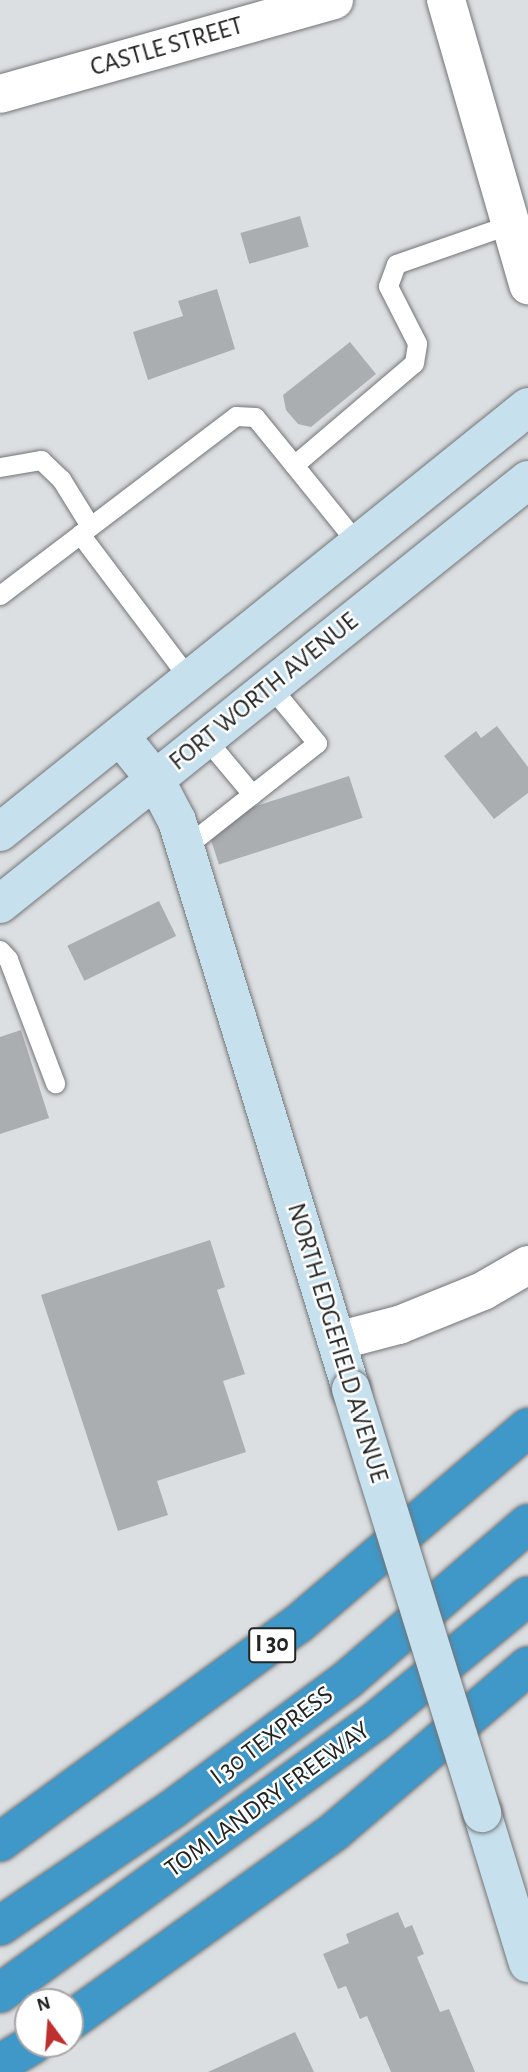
<!DOCTYPE html>
<html>
<head>
<meta charset="utf-8">
<style>
  body { margin:0 }
  #map { position:relative; width:528px; height:2072px; overflow:hidden; background:#dcdfe1; font-family:"Alegreya Sans",sans-serif }
  div>[style] { position:absolute }
  .building>* { inset:0; background:#abaeb0; transform-origin:0 0 }
  .roads { filter:drop-shadow(0 0 2px #737577) drop-shadow(0 0 2px #737577) }
  .lane>* { height:19px; margin:-9.5px; padding:0 9.5px; transform-origin:9.5px; border-radius:9.5px; background:#fff }
  .street>* { height:38px; margin:-19px; padding:0 19px; transform-origin:19px; border-radius:19px; background:#fff }
  .secondary>* { height:38px; margin:-19px; padding:0 19px; transform-origin:19px; border-radius:19px; background:#c6e0ee }
  .highway>* { height:38px; margin:-19px; padding:0 19px; transform-origin:19px; border-radius:19px; background:#4098c8 }
  .bridges { filter:drop-shadow(0 0 2px #737577) drop-shadow(0 0 2px #737577) }
  .secondary-bridge>* { height:38px; margin:-19px; padding:0 19px; transform-origin:19px; border-radius:19px; background:#c6e0ee }
  span { translate:-50% -50%; white-space:nowrap; text-align:center; line-height:1.15; -webkit-text-stroke:5px #fff; paint-order:stroke }
  .shield-label span { padding:2px 5px; background:#fff; border:2px solid; border-radius:5px; -webkit-text-stroke-width:0 }
  .shield-label { font-size:24px; color:#222323; font-weight:700 }
  .street-label { font-size:26px; color:#222323 }
  .north { position:absolute; left:14px; top:1988px; width:70px; height:70px; box-sizing:border-box; background:#fff; border:2px solid #a7a7a7; border-radius:50%; rotate:344deg; font-size:19px; font-weight:700; line-height:28px; text-align:center; color:#222323 }
  .north::after { content:''; display:block; margin:auto; width:24px; height:32px; background:#be2f2e; clip-path:polygon(50% 0,100% 100%,50% 72%,0 100%) }
</style>
</head>
<body>
<div id="map">
  <div class="building">
    <div style="left:300px;top:216px;width:32px;height:62px;rotate:74deg"></div>
    <div style="clip-path:polygon(217px 289px,235px 349px,148px 380px,133px 332px,183px 316px,178px 301px)"></div>
    <div style="clip-path:polygon(350px 342px,376px 374px,311px 427px,298px 424px,286px 410px,283px 395px)"></div>
    <div style="clip-path:polygon(497px 726px,528px 767px,528px 793px,494px 819px,444px 756px,476px 731px,481px 738px)"></div>
    <div style="left:349px;top:776px;width:44px;height:151px;rotate:72deg"></div>
    <div style="left:159px;top:901px;width:39px;height:102px;rotate:64deg"></div>
    <div style="clip-path:polygon(21px 1030px,49px 1118px,0 1134px,0 1037px)"></div>
    <div style="clip-path:polygon(210px 1240px,225px 1287px,217px 1290px,245px 1374px,223px 1381px,246px 1452px,157px 1481px,168px 1515px,118px 1531px,41px 1295px)"></div>
    <div style="clip-path:polygon(398px 1912px,405px 1928px,412px 1925px,424px 1954px,417px 1957px,440px 2012px,449px 2009px,475px 2072px,391px 2072px,367px 2016px,360px 2019px,346px 1986px,338px 1989px,323px 1954px,349px 1943px,346px 1934px)"></div>
    <div style="clip-path:polygon(295px 2032px,314px 2072px,208px 2072px)"></div>
  </div>
  <div class="roads">
    <div class="lane">
      <div style="left:294px;top:465px;width:102px;rotate:51deg"></div>
      <div style="left:0;top:467px;width:42px;rotate:-9.7deg"></div>
      <div style="left:41px;top:460px;width:28px;rotate:44deg"></div>
      <div style="left:61px;top:479px;width:55px;rotate:58.3deg"></div>
      <div style="left:80px;top:534px;width:183px;rotate:53deg"></div>
      <div style="left:0;top:595px;width:296px;rotate:-37.2deg"></div>
      <div style="left:236px;top:416px;width:19px;rotate:3deg"></div>
      <div style="left:255px;top:417px;width:62px;rotate:50.9deg"></div>
      <div style="left:294px;top:465px;width:157px;rotate:-40.4deg"></div>
      <div style="left:414px;top:363px;width:20px;rotate:-81deg"></div>
      <div style="left:417px;top:343px;width:64px;rotate:-117deg"></div>
      <div style="left:388px;top:286px;width:23px;rotate:-70deg"></div>
      <div style="left:396px;top:264px;width:119px;rotate:-19.2deg"></div>
      <div style="left:206px;top:739px;width:72px;rotate:50.1deg"></div>
      <div style="left:185px;top:847px;width:168px;rotate:-38.2deg"></div>
      <div style="left:317px;top:743px;width:72px;rotate:-129.4deg"></div>
      <div style="left:0;top:950px;width:12px;rotate:48deg"></div>
      <div style="left:8px;top:959px;width:133px;rotate:69.2deg"></div>
    </div>
    <div class="street">
      <div style="left:446px;top:0;width:297px;rotate:73.9deg"></div>
      <div style="left:0;top:94px;width:347px;rotate:-15.7deg"></div>
      <div style="left:337px;top:1341px;width:64px;rotate:-14.5deg"></div>
      <div style="left:399px;top:1325px;width:91px;rotate:-22deg"></div>
      <div style="left:483px;top:1291px;width:52px;rotate:-30deg"></div>
    </div>
    <div class="secondary">
      <div style="left:120px;top:736px;width:55px;rotate:50.9deg"></div>
      <div style="left:155px;top:779px;width:47px;rotate:62.4deg"></div>
      <div style="left:177px;top:821px;width:594px;rotate:72.97deg"></div>
      <div style="left:0;top:832px;width:678px;rotate:-38.83deg"></div>
      <div style="left:0;top:904px;width:677px;rotate:-38.77deg"></div>
      <div style="left:482px;top:1813px;width:157px;rotate:73deg"></div>
    </div>
    <div class="highway">
      <div style="left:0;top:1842px;width:368px;rotate:-36.2deg"></div>
      <div style="left:297px;top:1625px;width:304px;rotate:-40.5deg"></div>
      <div style="left:0;top:1926px;width:210px;rotate:-34.1deg"></div>
      <div style="left:174px;top:1808px;width:215px;rotate:-36.5deg"></div>
      <div style="left:347px;top:1680px;width:239px;rotate:-40.8deg"></div>
      <div style="left:0;top:1993px;width:465px;rotate:-35.9deg"></div>
      <div style="left:377px;top:1720px;width:195px;rotate:-39.4deg"></div>
      <div style="left:70px;top:2021px;width:326px;rotate:-35.6deg"></div>
      <div style="left:335px;top:1831px;width:254px;rotate:-40.5deg"></div>
      <div style="left:0;top:2064px;width:39px;rotate:-31deg"></div>
    </div>
  </div>
  <div class="bridges">
    <div class="secondary-bridge">
      <div style="left:351px;top:1389px;width:444px;rotate:72.8deg"></div>
    </div>
  </div>
  <div class="shield-label">
    <span style="left:272px;top:1645px">I 30</span>
  </div>
  <div class="street-label">
    <span style="left:167px;top:47px;rotate:-16deg">CASTLE STREET</span>
    <span style="left:264px;top:692px;rotate:-39deg">FORT WORTH AVENUE</span>
    <span style="left:337px;top:1343px;rotate:73deg">NORTH EDGEFIELD AVENUE</span>
    <span style="left:272px;top:1736px;rotate:-37deg">I 30 TEXPRESS</span>
    <span style="left:268px;top:1800px;rotate:-36deg">TOM LANDRY FREEWAY</span>
  </div>
  <div class="north">N</div>
</div>
</body>
</html>
